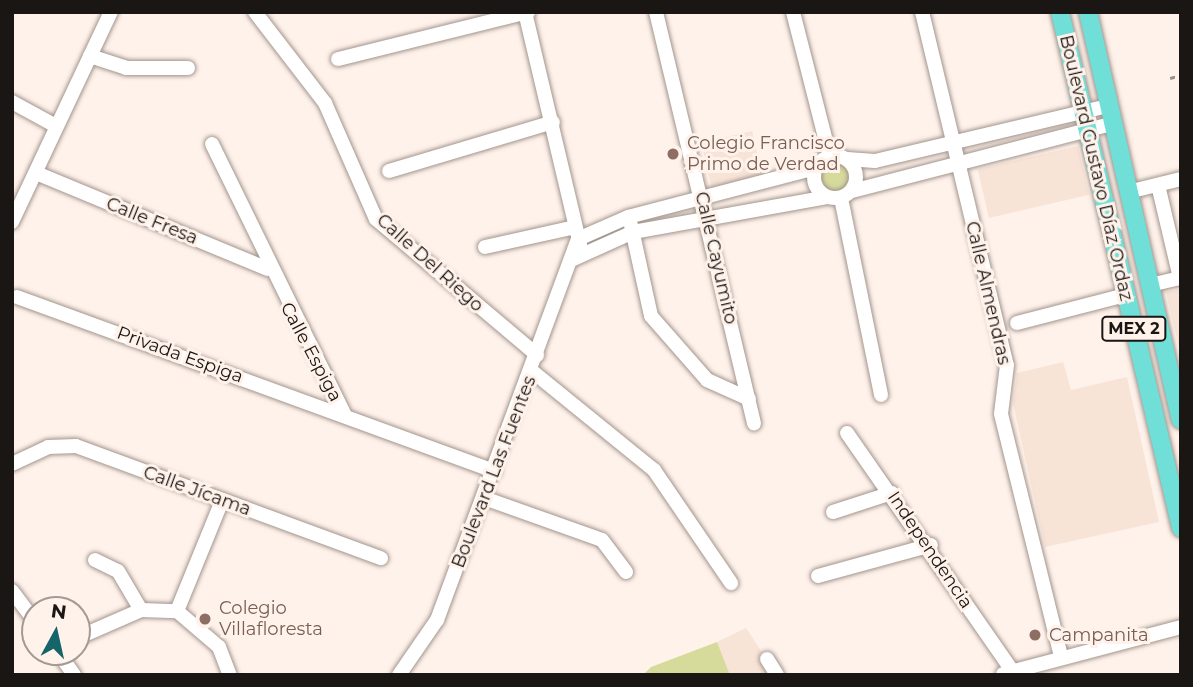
<!DOCTYPE html>
<html>
<head>
<meta charset="utf-8">
<style>
  body { margin:0 }
  #map { position:relative; width:1193px; height:687px; overflow:hidden; background:#fff2ea; font-family:Montserrat,sans-serif }
  div>[style] { position:absolute }
  .built>* { inset:0; background:#f8e3d7; transform-origin:0 0 }
  .green>* { inset:0; background:#d6db9c }
  .round { border-radius:50% }
  .path>* { height:2.5px; margin-top:-1.25px; transform-origin:0; background:repeating-linear-gradient(90deg,#9a918b 0 5px,transparent 0 10px) }
  .roads { filter:drop-shadow(0 0 2px #a2958e) drop-shadow(0 0 2px #a2958e) }
  .minor>* { height:14px; margin:-7px; padding:0 7px; transform-origin:7px; border-radius:7px; background:#fff }
  .minor>.ring { margin:-7px; padding:0; box-sizing:content-box; background:none; border:14px solid #fff; border-radius:50% }
  .major>* { height:18px; margin:-9px; padding:0 9px; transform-origin:9px; border-radius:9px; background:#70dfd7 }
  .dots>* { width:19px; height:19px; translate:-50% -50%; box-sizing:border-box; border:4px solid #fff2ea; border-radius:50% }
  span { translate:-50% -50%; white-space:nowrap; text-align:center; line-height:1.15; -webkit-text-stroke:6px #fff2ea; paint-order:stroke }
  .shield-label span { padding:2px 5px; background:#fff2ea; border:2px solid; border-radius:5px; -webkit-text-stroke-width:0 }
  .shield-label { font-size:16px; color:#1a1613; font-weight:700 }
  .education-label { font-size:18px; color:#785e54 }
  .left { translate:0 -50%; text-align:left }
  .street-label { font-size:18px; color:#1a1613 }
  .frame { position:absolute; inset:0; border:14px solid #1a1613; pointer-events:none }
  .north { position:absolute; left:21px; top:596px; width:70px; height:70px; box-sizing:border-box; background:#fff2ea; border:2px solid #a39a94; border-radius:50%; rotate:8deg; font-size:19px; font-weight:700; line-height:28px; text-align:center; color:#1a1613 }
  .north::after { content:''; display:block; margin:auto; width:24px; height:32px; background:#15646a; clip-path:polygon(50% 0,100% 100%,50% 72%,0 100%) }
</style>
</head>
<body>
<div id="map">
  <div class="built">
    <div style="left:752px;top:131px;width:46px;height:52px;rotate:77deg"></div>
    <div style="left:1078px;top:146px;width:50px;height:103px;rotate:77deg"></div>
    <div style="clip-path:polygon(1181px 289px,1181px 356px,1166px 292px)"></div>
    <div style="clip-path:polygon(1063px 362px,1071px 390px,1127px 377px,1159px 522px,1045px 547px,1013px 403px,1017px 373px)"></div>
    <div style="clip-path:polygon(746px 628px,777px 675px,730px 675px,717px 642px)"></div>
  </div>
  <div class="green">
    <div class="round" style="left:819px;top:161px;width:32px;height:32px"></div>
    <div style="clip-path:polygon(717px 642px,730px 675px,643px 675px,651px 667px)"></div>
  </div>
  <div class="path">
    <div style="left:1170px;top:78px;width:11px;rotate:-15deg"></div>
  </div>
  <div class="roads">
    <div class="minor">
      <div style="left:255px;top:12px;width:115px;rotate:52.4deg"></div>
      <div style="left:325px;top:103px;width:127px;rotate:66.3deg"></div>
      <div style="left:376px;top:219px;width:211px;rotate:40.2deg"></div>
      <div style="left:525px;top:12px;width:243px;rotate:76.7deg"></div>
      <div style="left:656px;top:12px;width:423px;rotate:76.6deg"></div>
      <div style="left:793px;top:12px;width:150px;rotate:75.7deg"></div>
      <div style="left:922px;top:12px;width:363px;rotate:76.5deg"></div>
      <div style="left:1007px;top:365px;width:49px;rotate:97deg"></div>
      <div style="left:1001px;top:414px;width:249px;rotate:76.1deg"></div>
      <div style="left:90px;top:56px;width:38px;rotate:18deg"></div>
      <div style="left:126px;top:68px;width:62px"></div>
      <div style="left:338px;top:59px;width:196px;rotate:-13.9deg"></div>
      <div style="left:12px;top:102px;width:50px;rotate:28.6deg"></div>
      <div style="left:212px;top:144px;width:300px;rotate:63.9deg"></div>
      <div class="ring" style="left:814px;top:156px;width:28px;height:28px"></div>
      <div style="left:847px;top:159px;width:28px;rotate:4deg"></div>
      <div style="left:875px;top:161px;width:238px;rotate:-13.3deg"></div>
      <div style="left:389px;top:171px;width:171px;rotate:-16.6deg"></div>
      <div style="left:36px;top:173px;width:251px;rotate:22.5deg"></div>
      <div style="left:1158px;top:185px;width:96px;rotate:76.7deg"></div>
      <div style="left:852px;top:191px;width:268px;rotate:-14.5deg"></div>
      <div style="left:1128px;top:192px;width:55px;rotate:-13.8deg"></div>
      <div style="left:841px;top:198px;width:201px;rotate:78.5deg"></div>
      <div style="left:12px;top:222px;width:232px;rotate:-64.8deg"></div>
      <div style="left:631px;top:225px;width:93px;rotate:77.6deg"></div>
      <div style="left:651px;top:316px;width:85px;rotate:48.8deg"></div>
      <div style="left:707px;top:380px;width:46px;rotate:24.3deg"></div>
      <div style="left:485px;top:247px;width:92px;rotate:-12.5deg"></div>
      <div style="left:571px;top:260px;width:68px;rotate:-24.3deg"></div>
      <div style="left:633px;top:232px;width:197px;rotate:-10.2deg"></div>
      <div style="left:1150px;top:285px;width:32px;rotate:-13deg"></div>
      <div style="left:17px;top:297px;width:508px;rotate:20.04deg"></div>
      <div style="left:1017px;top:323px;width:112px;rotate:-14.5deg"></div>
      <div style="left:532px;top:371px;width:157px;rotate:39.1deg"></div>
      <div style="left:654px;top:470px;width:137px;rotate:55.7deg"></div>
      <div style="left:847px;top:433px;width:295px;rotate:55.2deg"></div>
      <div style="left:12px;top:464px;width:40px;rotate:-25deg"></div>
      <div style="left:48px;top:447px;width:28px;rotate:-2deg"></div>
      <div style="left:76px;top:446px;width:325px;rotate:20.2deg"></div>
      <div style="left:484px;top:498px;width:125px;rotate:19.6deg"></div>
      <div style="left:602px;top:540px;width:40px;rotate:53deg"></div>
      <div style="left:833px;top:512px;width:62px;rotate:-17.9deg"></div>
      <div style="left:95px;top:560px;width:25px;rotate:26deg"></div>
      <div style="left:118px;top:571px;width:45px;rotate:59.5deg"></div>
      <div style="left:818px;top:576px;width:117px;rotate:-15.3deg"></div>
      <div style="left:12px;top:591px;width:38px;rotate:53deg"></div>
      <div style="left:177px;top:611px;width:119px;rotate:-67.8deg"></div>
      <div style="left:77px;top:638px;width:70px;rotate:-23.6deg"></div>
      <div style="left:141px;top:610px;width:36px;rotate:2deg"></div>
      <div style="left:177px;top:611px;width:55px;rotate:40.6deg"></div>
      <div style="left:219px;top:647px;width:30px;rotate:69deg"></div>
      <div style="left:58px;top:652px;width:28px;rotate:55deg"></div>
      <div style="left:767px;top:659px;width:19px;rotate:58deg"></div>
      <div style="left:1003px;top:674px;width:184px;rotate:-14.8deg"></div>
      <div style="left:399px;top:675px;width:67px;rotate:-55.4deg"></div>
      <div style="left:437px;top:620px;width:406px;rotate:-69.7deg"></div>
      <div style="left:578px;top:239px;width:55px;rotate:-23.7deg"></div>
      <div style="left:628px;top:217px;width:194px;rotate:-14.6deg"></div>
    </div>
    <div class="major">
      <div style="left:1060px;top:12px;width:530px;rotate:76.8deg"></div>
      <div style="left:1088px;top:12px;width:418px;rotate:77.2deg"></div>
    </div>
  </div>
  <div class="dots">
    <div style="left:673px;top:154px;background:#8d6e63"></div>
    <div style="left:205px;top:619px;background:#8d6e63"></div>
    <div style="left:1035px;top:635px;background:#8d6e63"></div>
  </div>
  <div class="shield-label">
    <span style="left:1134px;top:329px">MEX 2</span>
  </div>
  <div class="education-label">
    <span class="left" style="left:687px;top:154px">Colegio Francisco<br>Primo de Verdad</span>
    <span class="left" style="left:219px;top:619px">Colegio<br>Villafloresta</span>
    <span class="left" style="left:1049px;top:635px">Campanita</span>
  </div>
  <div class="street-label">
    <span style="left:1096px;top:168px;rotate:77deg">Boulevard Gustavo Díaz Ordaz</span>
    <span style="left:152px;top:221px;rotate:22deg">Calle Fresa</span>
    <span style="left:716px;top:258px;rotate:77deg">Calle Cayumito</span>
    <span style="left:430px;top:263px;rotate:42deg">Calle Del Riego</span>
    <span style="left:988px;top:293px;rotate:77deg">Calle Almendras</span>
    <span style="left:311px;top:352px;rotate:62deg">Calle Espiga</span>
    <span style="left:180px;top:355px;rotate:20deg">Privada Espiga</span>
    <span style="left:494px;top:472px;rotate:-69deg">Boulevard Las Fuentes</span>
    <span style="left:197px;top:491px;rotate:20deg">Calle Jícama</span>
    <span style="left:930px;top:550px;rotate:56deg">Independencia</span>
  </div>
  <div class="frame"></div>
  <div class="north">N</div>
</div>
</body>
</html>
